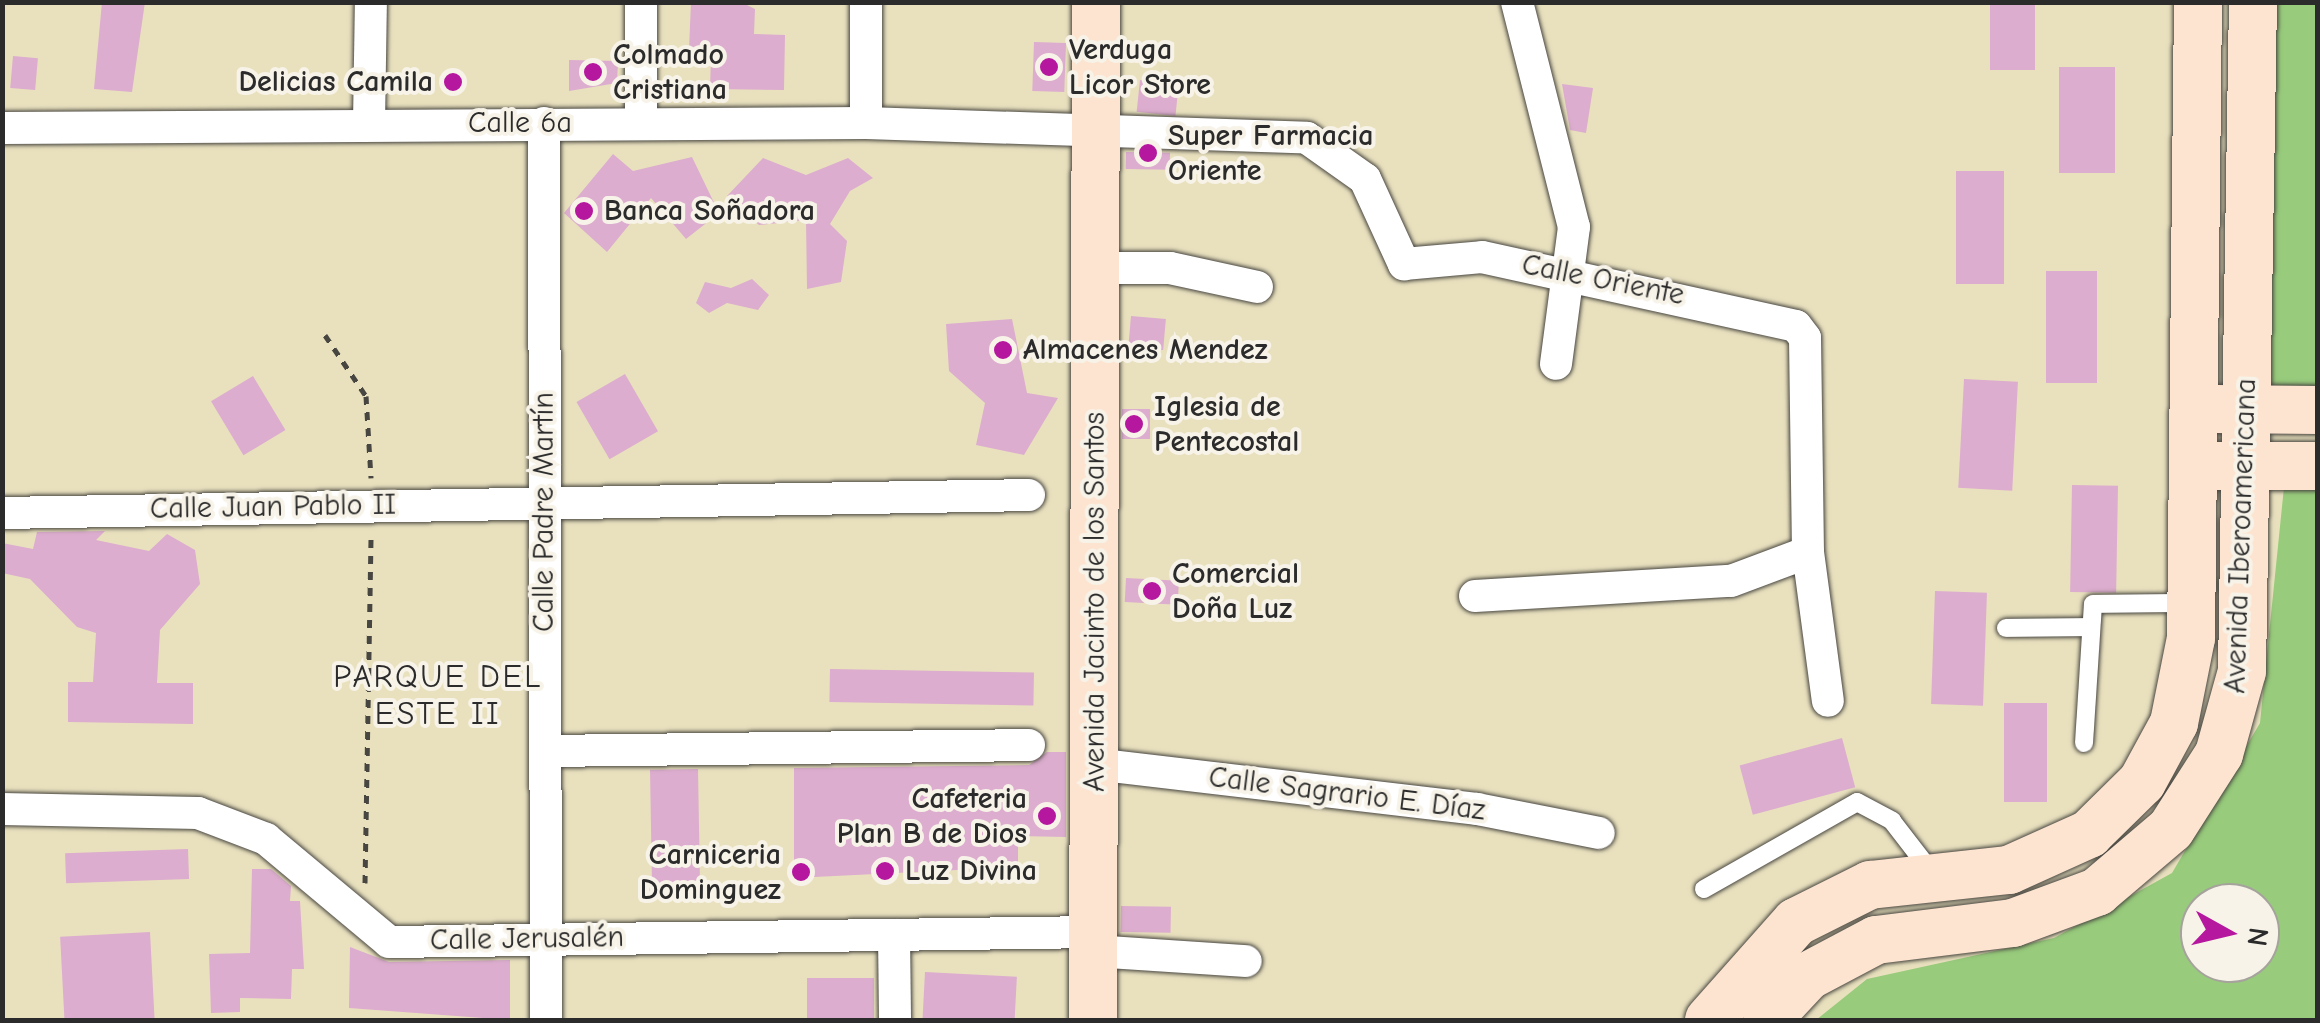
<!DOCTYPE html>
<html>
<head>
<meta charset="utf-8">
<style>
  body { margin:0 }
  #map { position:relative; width:2320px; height:1023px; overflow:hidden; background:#e9e1be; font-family:"Comic Neue",sans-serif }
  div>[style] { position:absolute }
  .green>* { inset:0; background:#98cb7c }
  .building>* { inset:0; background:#dcadce; transform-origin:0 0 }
  .path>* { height:5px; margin-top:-2.5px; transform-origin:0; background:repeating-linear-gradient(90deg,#484641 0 8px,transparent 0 16px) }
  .roads { filter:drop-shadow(0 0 2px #484641) drop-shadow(0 0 2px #484641) }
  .lane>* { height:18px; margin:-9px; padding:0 9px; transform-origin:9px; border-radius:9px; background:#fff }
  .street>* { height:32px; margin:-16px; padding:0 16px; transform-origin:16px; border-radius:16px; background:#fff }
  .secondary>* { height:48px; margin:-24px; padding:0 24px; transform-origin:24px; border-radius:24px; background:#fde4d0 }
  .dots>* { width:28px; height:28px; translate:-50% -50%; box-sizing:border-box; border:5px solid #f7f3e8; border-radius:50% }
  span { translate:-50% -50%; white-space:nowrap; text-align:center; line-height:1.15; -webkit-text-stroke:8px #f7f3e8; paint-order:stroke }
  .poi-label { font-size:30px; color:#2b2b2b; font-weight:700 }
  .left { translate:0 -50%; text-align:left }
  .right { translate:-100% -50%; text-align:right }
  .street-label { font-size:30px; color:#2b2b2b }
  .neighbourhood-label { font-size:32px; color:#2b2b2b; letter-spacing:2.5px }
  .frame { position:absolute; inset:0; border:5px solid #2b2b2b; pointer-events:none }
  .north { position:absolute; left:2180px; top:883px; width:100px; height:100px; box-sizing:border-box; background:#f7f3e8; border:2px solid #a5a39c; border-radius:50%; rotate:98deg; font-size:28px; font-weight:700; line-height:40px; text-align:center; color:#2b2b2b }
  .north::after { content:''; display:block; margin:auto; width:35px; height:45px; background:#b5179e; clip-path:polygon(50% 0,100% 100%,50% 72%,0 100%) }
</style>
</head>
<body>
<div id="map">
  <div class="green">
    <div style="clip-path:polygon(2273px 3px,2317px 3px,2317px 395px,2266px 393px)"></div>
    <div style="clip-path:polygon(evenodd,2317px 485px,2317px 1020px,1816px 1020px,1867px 979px,2054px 938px,2172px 873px,2260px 723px,2284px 487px,2317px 485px,2200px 903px,2260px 903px,2260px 963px,2200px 963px,2200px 903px)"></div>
  </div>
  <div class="building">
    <div style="clip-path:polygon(102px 2px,145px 2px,132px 92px,94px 89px)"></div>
    <div style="clip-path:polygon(691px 2px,741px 2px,755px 9px,754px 34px,785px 35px,784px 90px,710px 89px,711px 57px,689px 50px)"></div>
    <div style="left:1990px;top:2px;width:45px;height:68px"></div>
    <div style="left:1034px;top:42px;width:32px;height:49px;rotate:2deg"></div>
    <div style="left:13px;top:56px;width:25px;height:32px;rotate:5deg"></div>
    <div style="clip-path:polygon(569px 60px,618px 61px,617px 83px,569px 91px)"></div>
    <div style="left:2059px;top:67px;width:56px;height:106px"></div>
    <div style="left:1140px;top:80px;width:39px;height:32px;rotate:6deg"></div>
    <div style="clip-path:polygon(1562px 84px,1593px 88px,1586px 133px,1570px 130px)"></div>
    <div style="left:1126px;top:152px;width:44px;height:17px;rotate:1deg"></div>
    <div style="clip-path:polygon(613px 154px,633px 171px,692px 157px,719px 213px,686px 239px,651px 198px,607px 252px,564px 213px)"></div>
    <div style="clip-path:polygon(763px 158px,806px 175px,848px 158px,873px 178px,850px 191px,830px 224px,847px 241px,841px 282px,807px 289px,806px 220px,759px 225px,727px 196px)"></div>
    <div style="left:1956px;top:171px;width:48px;height:113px"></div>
    <div style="left:2097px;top:271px;width:112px;height:51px;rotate:90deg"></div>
    <div style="clip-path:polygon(752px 279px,769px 295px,758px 310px,727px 303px,709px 313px,696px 303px,705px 282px,731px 288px)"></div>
    <div style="left:1131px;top:316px;width:35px;height:31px;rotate:5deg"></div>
    <div style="clip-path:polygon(1012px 319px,1027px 393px,1058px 398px,1024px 455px,976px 445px,985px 403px,949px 371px,946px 324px)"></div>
    <div style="left:625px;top:374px;width:66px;height:56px;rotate:60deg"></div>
    <div style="left:253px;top:376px;width:63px;height:49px;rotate:59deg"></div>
    <div style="left:1964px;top:379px;width:54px;height:109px;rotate:3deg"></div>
    <div style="left:1122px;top:409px;width:28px;height:30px"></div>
    <div style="left:2072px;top:485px;width:46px;height:107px;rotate:1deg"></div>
    <div style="clip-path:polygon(105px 531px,96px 540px,149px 551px,167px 534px,195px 550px,200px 584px,160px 630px,157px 683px,193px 683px,193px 724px,68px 722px,68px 682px,93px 682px,96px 633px,77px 627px,30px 579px,2px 573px,2px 543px,33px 549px,37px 532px)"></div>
    <div style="left:1126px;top:578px;width:53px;height:24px;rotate:3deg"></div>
    <div style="left:1935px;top:591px;width:52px;height:113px;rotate:2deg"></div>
    <div style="left:830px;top:669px;width:204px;height:33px;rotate:1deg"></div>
    <div style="left:2004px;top:703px;width:43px;height:99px"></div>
    <div style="left:1842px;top:738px;width:51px;height:106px;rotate:75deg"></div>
    <div style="clip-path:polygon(1047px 752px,1066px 752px,1066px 837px,1018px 836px,1018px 867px,794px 878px,794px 768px,1029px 765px)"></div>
    <div style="left:698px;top:769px;width:116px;height:48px;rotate:89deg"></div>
    <div style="left:188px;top:849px;width:30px;height:123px;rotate:88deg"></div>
    <div style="clip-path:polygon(252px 869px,271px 869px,291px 886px,290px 901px,300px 901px,304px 969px,292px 969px,291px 999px,240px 998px,240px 1012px,211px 1013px,209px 954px,250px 953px)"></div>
    <div style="left:1121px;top:906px;width:50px;height:26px;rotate:1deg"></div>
    <div style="left:150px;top:932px;width:88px;height:90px;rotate:87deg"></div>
    <div style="clip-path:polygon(350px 947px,389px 962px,510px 960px,510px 1020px,349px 1008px)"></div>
    <div style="left:925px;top:972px;width:92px;height:48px;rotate:3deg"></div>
    <div style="left:807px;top:978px;width:67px;height:42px"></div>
  </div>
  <div class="path">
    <div style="left:325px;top:335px;width:73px;rotate:56.1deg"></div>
    <div style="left:366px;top:396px;width:82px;rotate:86.5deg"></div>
    <div style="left:365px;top:883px;width:349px;rotate:-89deg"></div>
  </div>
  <div class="roads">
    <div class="lane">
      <div style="left:2006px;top:628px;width:80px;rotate:-0.7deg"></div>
      <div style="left:2084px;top:743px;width:139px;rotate:-86.3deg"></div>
      <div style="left:2093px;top:604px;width:99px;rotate:-0.6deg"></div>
      <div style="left:1704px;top:889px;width:176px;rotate:-29.6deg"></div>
      <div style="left:1857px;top:802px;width:40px;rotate:28deg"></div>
      <div style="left:1892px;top:821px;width:67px;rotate:52.3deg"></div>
    </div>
    <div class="street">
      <div style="left:641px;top:2px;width:121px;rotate:90deg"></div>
      <div style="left:1517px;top:2px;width:232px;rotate:75.8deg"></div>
      <div style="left:1574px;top:227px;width:138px;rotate:97.5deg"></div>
      <div style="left:369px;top:123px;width:121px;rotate:-89.1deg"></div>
      <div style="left:544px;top:123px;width:897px;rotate:89.87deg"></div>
      <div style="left:866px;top:123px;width:121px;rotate:-90deg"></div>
      <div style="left:2px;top:128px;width:864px;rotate:-0.33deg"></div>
      <div style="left:866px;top:123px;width:441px;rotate:1.9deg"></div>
      <div style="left:1307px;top:138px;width:71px;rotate:35.3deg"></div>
      <div style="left:1365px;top:179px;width:94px;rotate:65.4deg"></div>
      <div style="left:1404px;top:264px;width:78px;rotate:-5.1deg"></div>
      <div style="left:1482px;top:257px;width:321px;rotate:12.4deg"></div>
      <div style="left:1796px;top:326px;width:15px;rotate:53deg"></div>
      <div style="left:1805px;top:338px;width:214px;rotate:89.2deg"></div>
      <div style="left:1808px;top:552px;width:150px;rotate:82.4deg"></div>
      <div style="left:1096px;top:268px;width:74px"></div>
      <div style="left:1170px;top:268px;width:89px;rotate:12.3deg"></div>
      <div style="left:2px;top:513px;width:1027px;rotate:-1deg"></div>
      <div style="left:1475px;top:596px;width:256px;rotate:-3.4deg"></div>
      <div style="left:1731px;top:581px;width:82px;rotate:-20.6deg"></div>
      <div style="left:545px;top:751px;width:484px;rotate:-0.7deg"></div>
      <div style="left:1094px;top:764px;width:386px;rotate:6.7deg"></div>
      <div style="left:1477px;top:809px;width:124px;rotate:11.1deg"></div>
      <div style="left:2px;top:809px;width:196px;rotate:1.2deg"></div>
      <div style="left:198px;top:813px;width:73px;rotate:20.9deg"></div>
      <div style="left:266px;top:839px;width:160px;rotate:39.9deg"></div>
      <div style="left:389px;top:942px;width:705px;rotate:-0.81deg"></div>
      <div style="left:894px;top:935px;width:85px;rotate:89.3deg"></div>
      <div style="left:1094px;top:951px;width:152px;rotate:3.8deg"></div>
    </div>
    <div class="secondary">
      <div style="left:2216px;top:409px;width:102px;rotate:0.6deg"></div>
      <div style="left:2213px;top:466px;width:105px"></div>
      <div style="left:1093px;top:1020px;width:1018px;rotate:-89.83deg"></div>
      <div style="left:1709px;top:1020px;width:131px;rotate:-48.4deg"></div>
      <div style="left:1796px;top:922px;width:83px;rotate:-26.6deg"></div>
      <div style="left:1870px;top:885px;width:140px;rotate:-6.2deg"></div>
      <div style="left:2009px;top:870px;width:88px;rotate:-24.2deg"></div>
      <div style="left:2089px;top:834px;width:74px;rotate:-44.5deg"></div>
      <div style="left:2142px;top:782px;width:67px;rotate:-61.5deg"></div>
      <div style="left:2174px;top:723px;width:87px;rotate:-78.7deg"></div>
      <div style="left:2191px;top:638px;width:636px;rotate:-89.37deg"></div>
      <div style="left:1767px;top:1020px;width:60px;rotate:-47deg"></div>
      <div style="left:1808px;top:976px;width:77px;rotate:-27.9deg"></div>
      <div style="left:1876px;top:940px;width:138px;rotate:-7.1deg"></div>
      <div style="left:2013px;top:923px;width:90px;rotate:-20.3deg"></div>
      <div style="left:2097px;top:892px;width:97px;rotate:-40.4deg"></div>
      <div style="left:2171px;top:829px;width:89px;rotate:-57.4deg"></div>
      <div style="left:2219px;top:754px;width:86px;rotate:-74.5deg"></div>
      <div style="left:2242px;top:671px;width:669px;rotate:-89.06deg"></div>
    </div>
  </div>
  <div class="dots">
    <div style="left:1049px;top:67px;background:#b5179e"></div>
    <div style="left:593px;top:72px;background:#b5179e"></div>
    <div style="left:453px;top:82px;background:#b5179e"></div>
    <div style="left:1148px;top:153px;background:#b5179e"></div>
    <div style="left:584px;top:211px;background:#b5179e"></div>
    <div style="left:1003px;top:350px;background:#b5179e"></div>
    <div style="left:1134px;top:424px;background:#b5179e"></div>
    <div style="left:1152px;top:591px;background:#b5179e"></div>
    <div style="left:1047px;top:816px;background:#b5179e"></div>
    <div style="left:885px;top:871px;background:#b5179e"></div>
    <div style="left:801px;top:872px;background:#b5179e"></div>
  </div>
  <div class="poi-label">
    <span class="left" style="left:1069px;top:67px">Verduga<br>Licor Store</span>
    <span class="left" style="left:613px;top:72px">Colmado<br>Cristiana</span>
    <span class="right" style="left:433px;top:82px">Delicias Camila</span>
    <span class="left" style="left:1168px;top:153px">Super Farmacia<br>Oriente</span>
    <span class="left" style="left:604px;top:211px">Banca Soñadora</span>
    <span class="left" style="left:1023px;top:350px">Almacenes Mendez</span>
    <span class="left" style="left:1154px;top:424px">Iglesia de<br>Pentecostal</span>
    <span class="left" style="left:1172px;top:591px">Comercial<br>Doña Luz</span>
    <span class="right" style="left:1027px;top:816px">Cafeteria<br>Plan B de Dios</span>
    <span class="right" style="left:781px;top:872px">Carniceria<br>Dominguez</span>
    <span class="left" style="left:905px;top:871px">Luz Divina</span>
  </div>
  <div class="street-label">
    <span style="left:520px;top:123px">Calle 6a</span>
    <span style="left:1603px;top:280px;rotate:11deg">Calle Oriente</span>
    <span style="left:273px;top:507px;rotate:-1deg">Calle Juan Pablo II</span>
    <span style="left:544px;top:512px;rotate:-90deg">Calle Padre Martín</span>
    <span style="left:2241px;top:536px;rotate:-88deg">Avenida Iberoamericana</span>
    <span style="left:1095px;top:602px;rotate:-90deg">Avenida Jacinto de los Santos</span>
    <span style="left:1347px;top:794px;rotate:7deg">Calle Sagrario E. Díaz</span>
    <span style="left:527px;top:939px;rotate:-1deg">Calle Jerusalén</span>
  </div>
  <div class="neighbourhood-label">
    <span style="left:438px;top:696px">PARQUE DEL<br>ESTE II</span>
  </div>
  <div class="frame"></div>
  <div class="north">N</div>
</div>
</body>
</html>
